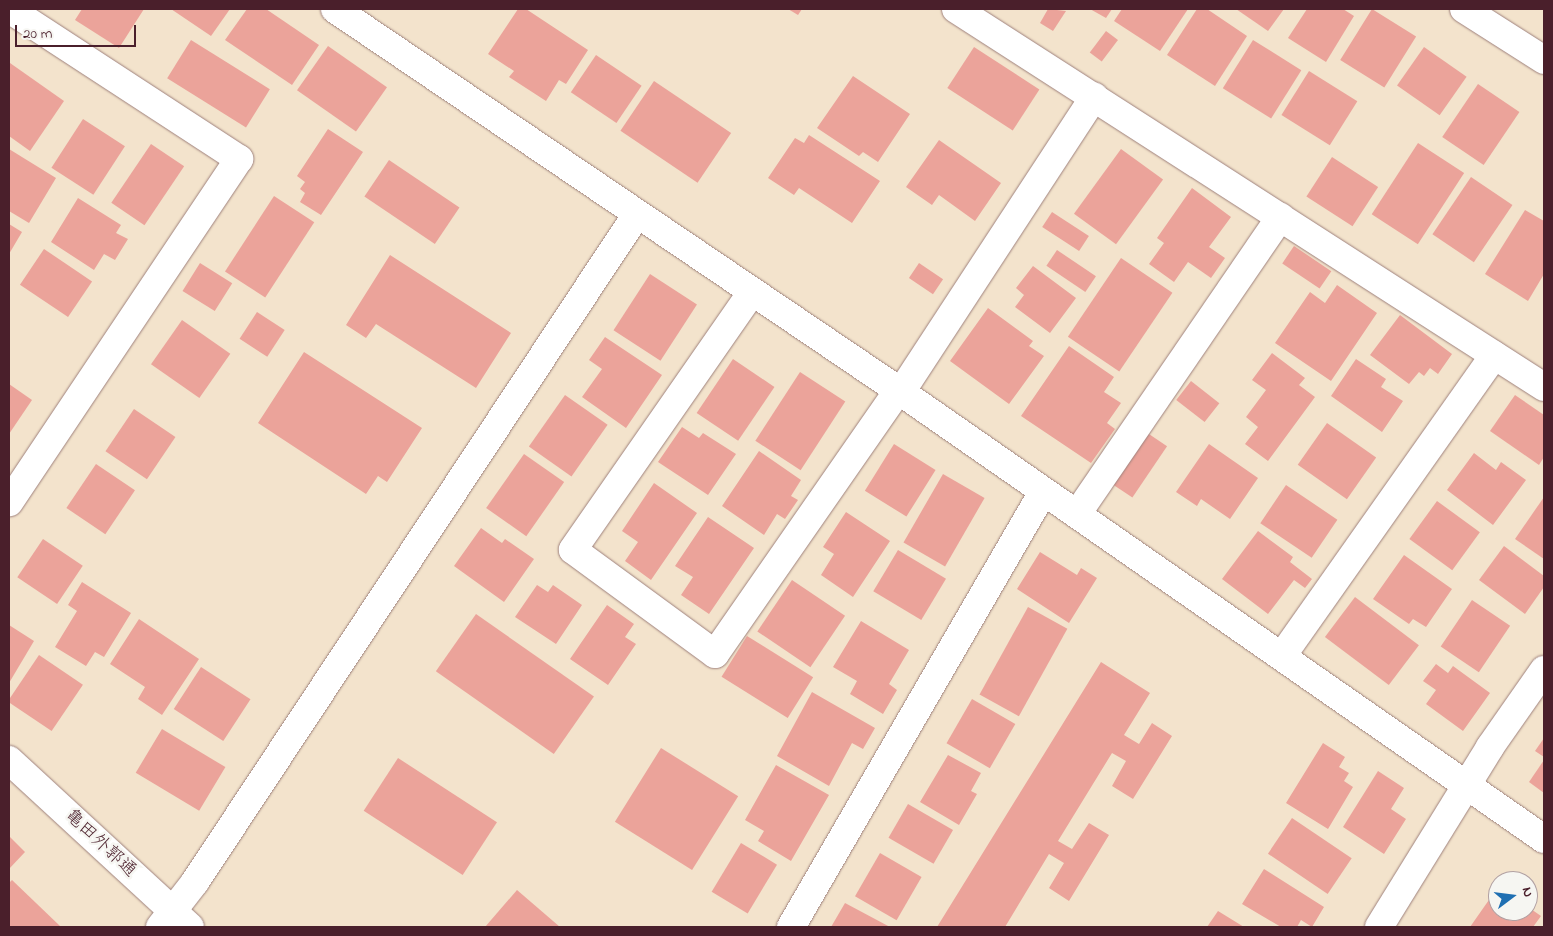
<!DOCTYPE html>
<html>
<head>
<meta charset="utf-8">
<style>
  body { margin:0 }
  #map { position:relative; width:1553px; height:936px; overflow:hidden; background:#f3e3cc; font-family:"Indie Flower","Klee One",sans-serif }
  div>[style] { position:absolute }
  .building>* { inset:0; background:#eba39a; transform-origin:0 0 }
  .roads { filter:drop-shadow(0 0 1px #9e817c) drop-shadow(0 0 1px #9e817c) }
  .minor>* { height:28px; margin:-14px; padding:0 14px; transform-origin:14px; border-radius:14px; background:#fff }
  .tertiary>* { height:28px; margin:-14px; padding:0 14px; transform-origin:14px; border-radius:14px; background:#fff }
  span { translate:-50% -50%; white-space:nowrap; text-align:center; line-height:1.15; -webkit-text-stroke:5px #f6f6f2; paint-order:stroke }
  .street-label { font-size:18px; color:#4a1f2b }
  .frame { position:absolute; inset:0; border:10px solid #4a1f2b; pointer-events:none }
  .north { position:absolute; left:1488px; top:871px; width:50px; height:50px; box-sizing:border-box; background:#f6f6f2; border:1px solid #b1a0a2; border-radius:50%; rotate:75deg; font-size:14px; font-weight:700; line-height:20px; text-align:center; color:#4a1f2b }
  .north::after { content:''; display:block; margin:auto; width:18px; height:22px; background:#1f6fb2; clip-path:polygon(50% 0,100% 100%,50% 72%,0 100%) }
  .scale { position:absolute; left:15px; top:25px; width:121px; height:22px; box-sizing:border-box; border:2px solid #4a1f2b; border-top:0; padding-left:6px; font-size:15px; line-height:18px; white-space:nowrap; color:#4a1f2b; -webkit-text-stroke:4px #f6f6f2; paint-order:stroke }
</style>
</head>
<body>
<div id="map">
  <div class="building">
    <div style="clip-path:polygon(82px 9px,144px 9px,119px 48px,75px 20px)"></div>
    <div style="clip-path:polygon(171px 9px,230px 9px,211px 36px)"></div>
    <div style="clip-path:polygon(247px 9px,266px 9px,319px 45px,292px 85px,225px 40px)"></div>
    <div style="clip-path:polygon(518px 9px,526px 9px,588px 50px,566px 84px,559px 80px,546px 101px,509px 77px,514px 71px,488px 54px)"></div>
    <div style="clip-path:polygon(788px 9px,802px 9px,798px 15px)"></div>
    <div style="clip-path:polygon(1048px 9px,1066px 11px,1053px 31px,1040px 23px)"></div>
    <div style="clip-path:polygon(1090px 9px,1112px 9px,1106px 18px)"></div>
    <div style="clip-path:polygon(1122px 9px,1188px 9px,1160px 51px,1114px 21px)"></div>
    <div style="clip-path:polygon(1197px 9px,1207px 9px,1247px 36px,1215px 86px,1167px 55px)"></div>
    <div style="clip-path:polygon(1236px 9px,1284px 9px,1268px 31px)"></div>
    <div style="clip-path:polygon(1307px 9px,1343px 9px,1354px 16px,1326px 62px,1288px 38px)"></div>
    <div style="left:1372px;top:9px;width:52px;height:60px;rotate:32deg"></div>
    <div style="left:1106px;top:31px;width:15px;height:27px;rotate:37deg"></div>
    <div style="left:191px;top:40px;width:93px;height:45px;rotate:32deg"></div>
    <div style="left:1253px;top:40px;width:57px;height:57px;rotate:32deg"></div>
    <div style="left:328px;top:46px;width:72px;height:54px;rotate:35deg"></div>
    <div style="left:974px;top:47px;width:78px;height:49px;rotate:33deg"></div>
    <div style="left:1424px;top:47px;width:52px;height:47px;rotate:35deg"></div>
    <div style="left:596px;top:55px;width:55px;height:45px;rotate:34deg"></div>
    <div style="clip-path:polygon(10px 63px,64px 101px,30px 151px,9px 136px)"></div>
    <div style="left:1309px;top:71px;width:57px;height:52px;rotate:32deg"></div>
    <div style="clip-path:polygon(853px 76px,910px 114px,878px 162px,863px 152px,859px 156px,817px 128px)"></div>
    <div style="left:654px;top:81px;width:93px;height:60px;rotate:34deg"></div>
    <div style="left:1478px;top:84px;width:50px;height:64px;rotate:34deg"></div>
    <div style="left:83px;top:119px;width:50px;height:58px;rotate:33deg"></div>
    <div style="clip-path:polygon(328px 129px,363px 152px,321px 215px,300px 202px,305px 193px,300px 189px,305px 182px,297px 176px)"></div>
    <div style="clip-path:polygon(809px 135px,880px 181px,852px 223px,799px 188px,794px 195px,768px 178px,795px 138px,804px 143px)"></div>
    <div style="clip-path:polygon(939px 140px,1001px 183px,975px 221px,939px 195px,932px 205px,906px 187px)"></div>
    <div style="left:1418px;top:143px;width:55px;height:85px;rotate:33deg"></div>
    <div style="left:151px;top:144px;width:40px;height:71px;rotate:34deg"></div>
    <div style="clip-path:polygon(9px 149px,56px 178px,29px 223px,9px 211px)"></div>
    <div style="left:1121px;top:149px;width:52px;height:80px;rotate:36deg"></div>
    <div style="left:1332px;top:157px;width:55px;height:47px;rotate:33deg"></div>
    <div style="left:389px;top:160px;width:85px;height:44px;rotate:34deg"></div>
    <div style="left:1471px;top:177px;width:50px;height:69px;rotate:34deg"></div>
    <div style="clip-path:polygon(1192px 188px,1231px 217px,1209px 247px,1225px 258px,1211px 278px,1188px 262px,1174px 282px,1149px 264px,1164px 243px,1157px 238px)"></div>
    <div style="left:274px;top:196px;width:48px;height:90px;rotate:33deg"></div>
    <div style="clip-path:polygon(78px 198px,121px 225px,116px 233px,128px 239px,115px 260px,104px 254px,94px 270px,51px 242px)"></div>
    <div style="clip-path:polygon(1525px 210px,1544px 221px,1544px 274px,1528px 301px,1485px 274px)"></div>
    <div style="left:1052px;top:212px;width:44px;height:18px;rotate:33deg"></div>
    <div style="clip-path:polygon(9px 224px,22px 232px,9px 254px)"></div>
    <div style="left:1294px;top:246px;width:45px;height:21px;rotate:34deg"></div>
    <div style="left:44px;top:249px;width:58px;height:43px;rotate:34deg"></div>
    <div style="left:1057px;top:250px;width:47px;height:19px;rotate:34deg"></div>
    <div style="clip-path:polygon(390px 255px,511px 333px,476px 388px,376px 324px,366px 338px,346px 325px)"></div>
    <div style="left:1121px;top:258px;width:62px;height:95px;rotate:34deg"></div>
    <div style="left:200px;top:263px;width:38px;height:33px;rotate:32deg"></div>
    <div style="left:919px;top:263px;width:29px;height:18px;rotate:34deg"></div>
    <div style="clip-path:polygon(1033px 266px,1076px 298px,1050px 333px,1015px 307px,1024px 295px,1016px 288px)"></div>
    <div style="left:650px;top:274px;width:56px;height:67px;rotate:33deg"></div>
    <div style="clip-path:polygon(1337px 285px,1377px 313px,1331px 381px,1275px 343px,1310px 292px,1325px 303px)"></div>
    <div style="clip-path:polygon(988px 308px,1033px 341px,1029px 346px,1044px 356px,1009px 404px,950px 361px)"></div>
    <div style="left:257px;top:312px;width:33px;height:32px;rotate:33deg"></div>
    <div style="clip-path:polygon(1400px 315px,1452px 354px,1438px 374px,1430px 368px,1424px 376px,1419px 372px,1409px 384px,1370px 355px)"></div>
    <div style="left:182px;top:320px;width:59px;height:54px;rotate:35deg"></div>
    <div style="clip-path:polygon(605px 337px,662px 375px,626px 428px,582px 397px,602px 369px,589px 360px)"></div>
    <div style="clip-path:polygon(1069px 346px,1114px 377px,1104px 392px,1121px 403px,1107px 423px,1115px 429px,1091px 463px,1021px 416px)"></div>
    <div style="clip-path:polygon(304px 352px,422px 428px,387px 482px,378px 476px,366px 494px,258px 423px)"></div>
    <div style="clip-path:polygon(1272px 353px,1305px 378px,1299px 385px,1315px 397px,1268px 461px,1245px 444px,1258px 427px,1246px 417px,1266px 390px,1252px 380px)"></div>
    <div style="left:733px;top:359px;width:50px;height:65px;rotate:34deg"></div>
    <div style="clip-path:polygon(1356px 359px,1386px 379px,1381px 387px,1403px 401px,1382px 432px,1331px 396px)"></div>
    <div style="left:800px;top:372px;width:54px;height:82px;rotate:33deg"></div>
    <div style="left:1191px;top:381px;width:36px;height:24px;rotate:38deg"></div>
    <div style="clip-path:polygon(9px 384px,32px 400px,9px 434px)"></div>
    <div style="left:565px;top:395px;width:52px;height:63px;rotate:35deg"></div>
    <div style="clip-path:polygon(1515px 395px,1544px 415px,1544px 457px,1539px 465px,1490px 431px)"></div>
    <div style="left:134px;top:409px;width:50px;height:51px;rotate:34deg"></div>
    <div style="left:1327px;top:423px;width:60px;height:51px;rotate:35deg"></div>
    <div style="clip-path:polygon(682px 427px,699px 438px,703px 433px,736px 454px,708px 495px,658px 462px)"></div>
    <div style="left:1143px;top:430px;width:29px;height:62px;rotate:34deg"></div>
    <div style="left:894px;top:444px;width:49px;height:55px;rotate:32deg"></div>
    <div style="clip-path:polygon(1209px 444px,1258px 478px,1230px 519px,1201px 499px,1197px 506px,1176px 492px)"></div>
    <div style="clip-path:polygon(759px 451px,801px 480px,791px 496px,798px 500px,785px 519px,777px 514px,764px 535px,722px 506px)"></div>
    <div style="clip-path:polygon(1474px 453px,1496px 470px,1501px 462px,1526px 480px,1493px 525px,1447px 490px)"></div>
    <div style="left:524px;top:454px;width:49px;height:66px;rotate:35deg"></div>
    <div style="left:96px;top:464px;width:47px;height:53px;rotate:34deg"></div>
    <div style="left:943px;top:474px;width:48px;height:79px;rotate:30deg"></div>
    <div style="clip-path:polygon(654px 483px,697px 513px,651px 580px,625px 561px,638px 542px,622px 531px)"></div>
    <div style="left:1286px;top:485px;width:62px;height:46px;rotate:34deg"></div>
    <div style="clip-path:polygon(1544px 497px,1544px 559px,1515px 539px)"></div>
    <div style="left:1437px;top:501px;width:53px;height:47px;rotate:36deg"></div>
    <div style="clip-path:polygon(846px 512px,890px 541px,853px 597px,821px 575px,834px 554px,823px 547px)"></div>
    <div style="clip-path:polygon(708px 517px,754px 548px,709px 614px,681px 595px,693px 577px,675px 566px)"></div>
    <div style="clip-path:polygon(481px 528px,502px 543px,505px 539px,534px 559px,504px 602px,454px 566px)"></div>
    <div style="clip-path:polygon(1258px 531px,1293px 557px,1290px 562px,1312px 579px,1305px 588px,1294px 580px,1268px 614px,1222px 579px)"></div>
    <div style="left:43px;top:539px;width:48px;height:46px;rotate:34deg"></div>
    <div style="clip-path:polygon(1504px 546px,1544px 576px,1544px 587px,1525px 614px,1479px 580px)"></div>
    <div style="left:898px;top:550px;width:56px;height:48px;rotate:31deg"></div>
    <div style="clip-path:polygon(1040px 552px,1077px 575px,1081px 568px,1097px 578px,1069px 623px,1017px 589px)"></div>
    <div style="clip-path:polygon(1404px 555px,1452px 589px,1426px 627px,1413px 619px,1409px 624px,1373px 599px)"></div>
    <div style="left:792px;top:580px;width:64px;height:62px;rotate:34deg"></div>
    <div style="clip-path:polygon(82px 582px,131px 613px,104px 657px,95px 652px,86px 666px,55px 647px,77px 611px,68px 605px)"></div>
    <div style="clip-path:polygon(537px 585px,548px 592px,553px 585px,582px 605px,556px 644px,515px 617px)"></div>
    <div style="left:1355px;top:597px;width:80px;height:50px;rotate:37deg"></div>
    <div style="left:1472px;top:600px;width:46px;height:56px;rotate:34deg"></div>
    <div style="clip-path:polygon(607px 605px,634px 624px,625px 637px,636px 644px,608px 685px,570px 659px)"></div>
    <div style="left:1028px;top:607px;width:45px;height:100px;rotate:29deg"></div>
    <div style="left:476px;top:614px;width:144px;height:70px;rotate:35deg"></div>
    <div style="clip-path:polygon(139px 619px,199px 659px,162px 715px,138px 699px,145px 687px,110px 664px)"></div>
    <div style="clip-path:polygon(861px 621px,909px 650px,889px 684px,897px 690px,883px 714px,850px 694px,857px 681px,833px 667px)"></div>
    <div style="clip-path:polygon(9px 625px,34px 641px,9px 683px)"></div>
    <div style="left:747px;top:636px;width:78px;height:48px;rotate:32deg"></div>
    <div style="left:39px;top:655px;width:53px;height:56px;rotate:34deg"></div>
    <div style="clip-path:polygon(1101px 662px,1150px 693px,1124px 735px,1139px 744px,1152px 723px,1172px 736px,1133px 799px,1112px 786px,1126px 761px,1112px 753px,1058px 841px,1072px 849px,1089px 823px,1109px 835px,1069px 901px,1049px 888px,1064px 863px,1049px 854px,1005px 927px,937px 927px)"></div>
    <div style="clip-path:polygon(1436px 664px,1448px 673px,1453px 666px,1490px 693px,1463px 731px,1426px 704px,1436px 690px,1423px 681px)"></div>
    <div style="left:201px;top:667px;width:59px;height:50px;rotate:33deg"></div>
    <div style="clip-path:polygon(812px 692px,875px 728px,863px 749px,852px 743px,829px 786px,777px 756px)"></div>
    <div style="left:972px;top:699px;width:50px;height:51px;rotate:30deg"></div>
    <div style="left:162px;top:729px;width:74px;height:51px;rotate:31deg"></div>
    <div style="clip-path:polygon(1544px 738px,1544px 757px,1535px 751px)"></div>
    <div style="clip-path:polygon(1323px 743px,1345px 757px,1339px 767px,1349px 773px,1344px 781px,1353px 787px,1328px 829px,1286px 803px)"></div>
    <div style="left:661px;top:748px;width:91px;height:87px;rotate:32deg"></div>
    <div style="clip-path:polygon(948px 755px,981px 773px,971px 791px,977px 794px,959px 825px,920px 802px)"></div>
    <div style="left:398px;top:758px;width:118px;height:63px;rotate:33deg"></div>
    <div style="clip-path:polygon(1544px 760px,1544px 793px,1529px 782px)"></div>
    <div style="clip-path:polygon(776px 765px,829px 795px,791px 861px,758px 841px,764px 831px,745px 820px)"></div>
    <div style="clip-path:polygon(1378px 771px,1404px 788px,1391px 809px,1406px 819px,1384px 854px,1343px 827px)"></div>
    <div style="left:908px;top:804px;width:52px;height:39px;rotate:30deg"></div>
    <div style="left:1292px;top:818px;width:72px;height:43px;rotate:34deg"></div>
    <div style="clip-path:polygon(9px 836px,25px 852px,9px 869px)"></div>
    <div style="left:741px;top:843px;width:42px;height:57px;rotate:31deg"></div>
    <div style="left:880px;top:853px;width:48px;height:50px;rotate:30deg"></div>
    <div style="clip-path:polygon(1264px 869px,1324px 907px,1312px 927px,1301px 920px,1297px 927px,1281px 927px,1242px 904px)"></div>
    <div style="clip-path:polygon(12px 880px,60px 926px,59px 927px,9px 927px,9px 883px)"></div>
    <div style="clip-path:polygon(1498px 887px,1498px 911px,1528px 911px,1528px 907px,1541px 916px,1533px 927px,1470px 927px)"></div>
    <div style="clip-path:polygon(517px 890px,560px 927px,485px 927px)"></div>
    <div style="clip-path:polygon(845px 903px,890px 927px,831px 927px)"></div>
    <div style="clip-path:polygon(1218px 911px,1244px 927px,1207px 927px)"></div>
  </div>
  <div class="roads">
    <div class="minor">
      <div style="left:9px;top:9px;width:275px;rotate:33.1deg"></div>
      <div style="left:239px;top:159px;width:413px;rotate:123.8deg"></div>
      <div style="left:956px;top:9px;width:699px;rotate:32.74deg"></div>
      <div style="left:1464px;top:9px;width:95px;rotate:32.5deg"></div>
      <div style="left:752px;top:292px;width:314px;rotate:124.8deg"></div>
      <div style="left:573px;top:550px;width:176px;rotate:36.2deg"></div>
      <div style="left:715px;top:654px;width:320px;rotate:-55.2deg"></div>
      <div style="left:901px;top:392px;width:353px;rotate:-56.8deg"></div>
      <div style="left:1077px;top:514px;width:360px;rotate:-55.6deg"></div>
      <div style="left:1282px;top:656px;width:368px;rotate:-54.8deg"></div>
      <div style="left:160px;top:927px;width:57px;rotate:-52.1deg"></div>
      <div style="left:195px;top:882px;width:801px;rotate:-56.51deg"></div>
      <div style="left:791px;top:927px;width:503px;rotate:-59.92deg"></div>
      <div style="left:1379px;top:927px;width:211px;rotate:-58.3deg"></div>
      <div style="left:1490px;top:747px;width:94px;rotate:-55deg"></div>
    </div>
    <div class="tertiary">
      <div style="left:335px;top:9px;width:683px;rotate:34.09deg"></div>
      <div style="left:901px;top:392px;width:783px;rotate:34.81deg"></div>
      <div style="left:9px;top:760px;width:246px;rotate:42.7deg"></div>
    </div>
  </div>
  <div class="street-label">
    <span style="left:100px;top:844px;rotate:43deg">亀田外郭通</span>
  </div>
  <div class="frame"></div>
  <div class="north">N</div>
  <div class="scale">20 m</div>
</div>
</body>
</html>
